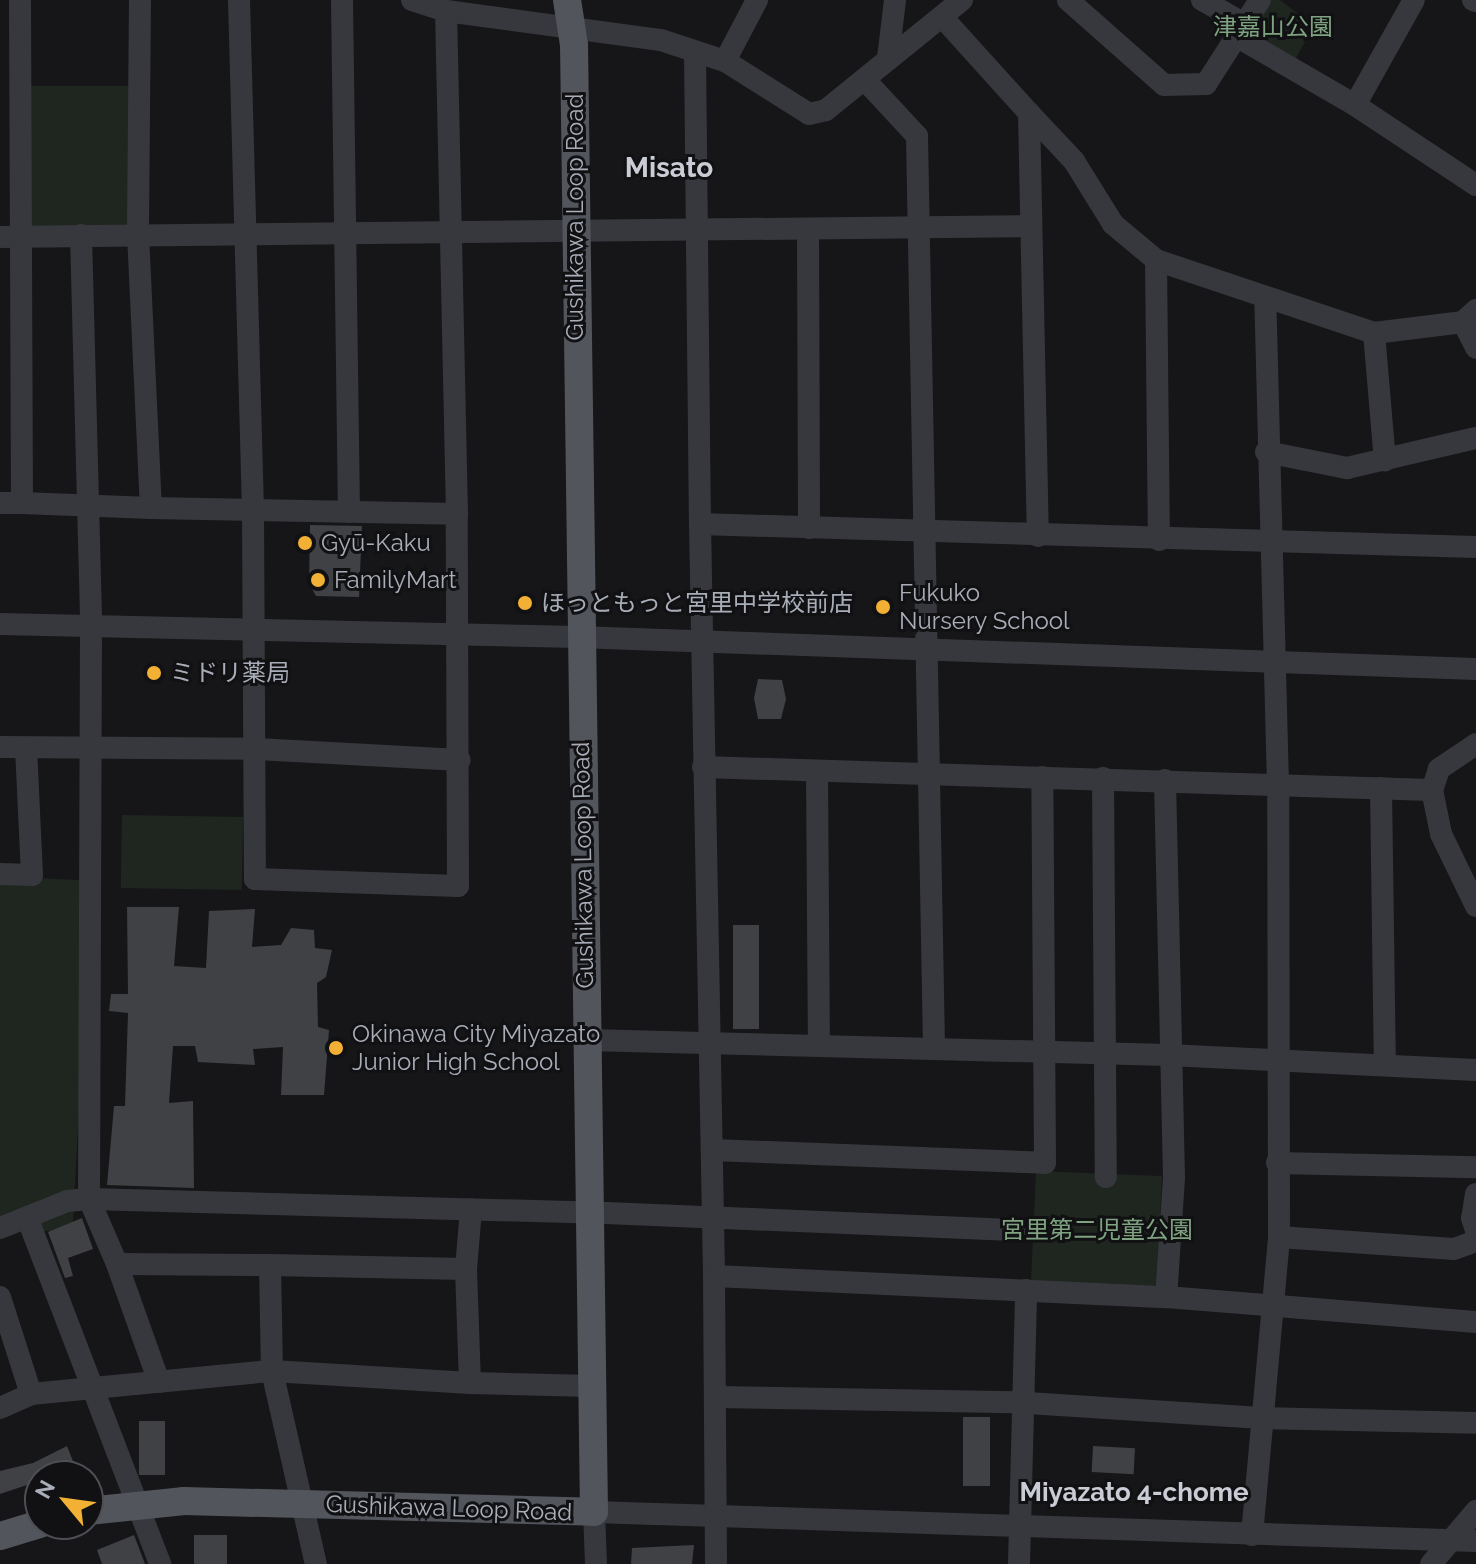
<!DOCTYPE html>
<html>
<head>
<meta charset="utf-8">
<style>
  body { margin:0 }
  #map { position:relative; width:1476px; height:1564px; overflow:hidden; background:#161618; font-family:Raleway,"Noto Sans JP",sans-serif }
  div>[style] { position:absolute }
  .green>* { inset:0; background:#1e261f; transform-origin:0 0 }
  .building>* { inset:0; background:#404145; transform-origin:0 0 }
  .minor>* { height:22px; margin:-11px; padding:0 11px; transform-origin:11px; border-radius:11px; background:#37383d }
  .major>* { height:28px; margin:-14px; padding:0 14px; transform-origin:14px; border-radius:14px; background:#53555c }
  .dots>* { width:22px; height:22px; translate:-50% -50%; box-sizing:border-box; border:4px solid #111113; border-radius:50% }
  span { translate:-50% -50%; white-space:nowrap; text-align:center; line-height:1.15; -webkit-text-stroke:6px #111113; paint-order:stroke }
  .park-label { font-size:24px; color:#7fa381 }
  .street-label { font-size:24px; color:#a8adb8 }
  .poi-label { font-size:24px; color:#a8adb8 }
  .left { translate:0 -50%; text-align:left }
  .neighbourhood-label { font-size:26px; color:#c9ccd4; font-weight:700 }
  .quarter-label { font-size:28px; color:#c9ccd4; font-weight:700 }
  .north { position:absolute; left:24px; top:1460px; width:80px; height:80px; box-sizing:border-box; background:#111113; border:2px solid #4d4f55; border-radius:50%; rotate:299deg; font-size:22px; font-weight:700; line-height:32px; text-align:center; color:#a8adb8 }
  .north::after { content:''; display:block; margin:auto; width:28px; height:36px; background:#f2b134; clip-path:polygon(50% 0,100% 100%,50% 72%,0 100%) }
</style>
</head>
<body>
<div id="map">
  <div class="green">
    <div style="clip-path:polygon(1260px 0,1280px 0,1314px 26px,1291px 67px,1235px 35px)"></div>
    <div style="left:139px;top:86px;width:148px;height:118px;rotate:90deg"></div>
    <div style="left:243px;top:817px;width:73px;height:121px;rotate:91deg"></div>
    <div style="left:0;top:876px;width:91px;height:352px;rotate:3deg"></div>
    <div style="clip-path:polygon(1036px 1171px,1162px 1176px,1157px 1284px,1150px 1288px,1031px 1281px)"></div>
  </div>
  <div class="building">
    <div style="clip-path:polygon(310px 525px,362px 526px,359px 597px,316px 596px,309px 584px)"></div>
    <div style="clip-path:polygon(758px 679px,782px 680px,786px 699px,781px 719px,758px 719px,754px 698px)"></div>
    <div style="clip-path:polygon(127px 907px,179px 907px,174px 966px,206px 968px,209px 911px,255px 909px,252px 947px,281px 945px,291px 928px,314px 930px,315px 948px,332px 950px,326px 977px,317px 983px,318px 1027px,329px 1030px,324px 1095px,281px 1095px,283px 1047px,253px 1049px,255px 1065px,198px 1062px,195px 1046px,173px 1046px,169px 1103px,193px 1101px,194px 1188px,107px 1185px,114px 1106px,125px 1106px,128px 1013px,109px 1011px,111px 994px,128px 994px)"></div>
    <div style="left:733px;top:925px;width:26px;height:104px"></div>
    <div style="clip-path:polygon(82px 1218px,93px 1249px,68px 1258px,73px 1276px,65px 1278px,48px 1232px)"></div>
    <div style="left:963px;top:1417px;width:27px;height:69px"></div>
    <div style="left:139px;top:1421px;width:26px;height:54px"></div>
    <div style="clip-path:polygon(67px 1446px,79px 1476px,38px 1476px,39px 1481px,0 1494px,0 1471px,33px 1463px)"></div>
    <div style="left:1093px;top:1446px;width:42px;height:26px;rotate:3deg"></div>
    <div style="clip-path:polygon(134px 1535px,145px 1564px,102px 1564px,97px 1550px)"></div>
    <div style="left:194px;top:1535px;width:33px;height:29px"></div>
    <div style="clip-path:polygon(694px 1545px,692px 1564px,631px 1564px,632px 1548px)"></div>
  </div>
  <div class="minor">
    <div style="left:140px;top:0;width:234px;rotate:90.5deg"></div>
    <div style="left:138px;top:234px;width:274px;rotate:87.3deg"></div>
    <div style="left:151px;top:508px;width:306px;rotate:1.1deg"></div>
    <div style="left:457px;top:514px;width:503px;rotate:-91.25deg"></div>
    <div style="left:239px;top:0;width:511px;rotate:88.43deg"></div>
    <div style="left:253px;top:511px;width:368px;rotate:89.7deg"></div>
    <div style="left:255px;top:879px;width:203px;rotate:2deg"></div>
    <div style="left:458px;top:886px;width:372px;rotate:-90.2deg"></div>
    <div style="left:342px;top:0;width:512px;rotate:89.22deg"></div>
    <div style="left:412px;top:0;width:36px;rotate:18deg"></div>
    <div style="left:446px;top:11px;width:217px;rotate:7.7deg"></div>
    <div style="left:661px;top:40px;width:67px;rotate:18.2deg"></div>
    <div style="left:725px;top:61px;width:99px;rotate:32.2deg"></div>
    <div style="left:809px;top:114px;width:17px;rotate:-13deg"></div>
    <div style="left:826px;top:110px;width:175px;rotate:-39deg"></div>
    <div style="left:1068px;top:0;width:128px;rotate:41.5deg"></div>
    <div style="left:1164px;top:85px;width:42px;rotate:-1.4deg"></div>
    <div style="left:1206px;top:84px;width:100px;rotate:-57.3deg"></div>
    <div style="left:1202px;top:0;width:47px;rotate:29.3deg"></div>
    <div style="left:1473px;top:0;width:3px;rotate:18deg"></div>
    <div style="left:944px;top:19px;width:127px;rotate:47.9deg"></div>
    <div style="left:1029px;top:113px;width:423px;rotate:88.8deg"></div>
    <div style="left:1236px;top:36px;width:138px;rotate:30.1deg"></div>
    <div style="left:1355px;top:105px;width:145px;rotate:33.5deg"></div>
    <div style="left:695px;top:52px;width:472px;rotate:89.4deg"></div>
    <div style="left:700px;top:524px;width:776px;rotate:1.7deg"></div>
    <div style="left:888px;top:58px;width:58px;rotate:-83.1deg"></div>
    <div style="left:725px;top:61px;width:69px;rotate:-62.3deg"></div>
    <div style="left:865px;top:80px;width:76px;rotate:47.1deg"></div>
    <div style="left:917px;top:136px;width:912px;rotate:88.93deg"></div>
    <div style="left:1355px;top:105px;width:120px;rotate:-60.7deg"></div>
    <div style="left:1029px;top:113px;width:66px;rotate:46.8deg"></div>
    <div style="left:1074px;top:161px;width:74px;rotate:58.2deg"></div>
    <div style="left:1113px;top:224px;width:56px;rotate:39.9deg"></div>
    <div style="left:1156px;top:260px;width:230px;rotate:18.5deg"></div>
    <div style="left:1374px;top:333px;width:90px;rotate:-7deg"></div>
    <div style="left:1463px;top:322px;width:18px;rotate:-43deg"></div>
    <div style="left:808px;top:229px;width:299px;rotate:89.8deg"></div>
    <div style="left:81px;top:235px;width:391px;rotate:88.5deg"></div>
    <div style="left:91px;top:626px;width:573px;rotate:90.2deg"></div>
    <div style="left:89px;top:1199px;width:71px;rotate:66.7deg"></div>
    <div style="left:0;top:237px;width:1030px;rotate:-0.61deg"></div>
    <div style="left:1156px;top:260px;width:280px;rotate:89.4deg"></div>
    <div style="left:1463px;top:322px;width:29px;rotate:63deg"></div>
    <div style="left:1374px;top:333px;width:128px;rotate:85.1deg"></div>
    <div style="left:1266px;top:452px;width:83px;rotate:11.2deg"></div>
    <div style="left:1347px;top:468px;width:132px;rotate:-13.1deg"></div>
    <div style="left:0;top:503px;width:22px"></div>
    <div style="left:22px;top:503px;width:503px;rotate:-90.23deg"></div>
    <div style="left:22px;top:503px;width:129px;rotate:2.2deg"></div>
    <div style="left:700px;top:524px;width:752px;rotate:88.93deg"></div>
    <div style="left:0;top:624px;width:578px;rotate:1.29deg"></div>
    <div style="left:578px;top:637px;width:899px;rotate:2.04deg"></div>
    <div style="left:1476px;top:744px;width:45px;rotate:146deg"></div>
    <div style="left:1439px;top:769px;width:22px;rotate:108deg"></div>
    <div style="left:1432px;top:790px;width:45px;rotate:78.4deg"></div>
    <div style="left:1441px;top:834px;width:80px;rotate:64.1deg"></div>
    <div style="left:0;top:747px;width:257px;rotate:0.4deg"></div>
    <div style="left:257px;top:749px;width:203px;rotate:3.1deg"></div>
    <div style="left:703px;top:767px;width:729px;rotate:1.81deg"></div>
    <div style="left:817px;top:771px;width:274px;rotate:89.6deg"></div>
    <div style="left:1103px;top:778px;width:399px;rotate:89.6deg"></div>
    <div style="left:1165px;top:780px;width:398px;rotate:88.7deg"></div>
    <div style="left:1174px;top:1178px;width:119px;rotate:93.8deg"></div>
    <div style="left:1381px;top:788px;width:277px;rotate:89.2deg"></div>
    <div style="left:0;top:874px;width:32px;rotate:2deg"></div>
    <div style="left:32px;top:875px;width:127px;rotate:-92.7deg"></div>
    <div style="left:587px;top:1040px;width:581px;rotate:1.48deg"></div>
    <div style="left:1168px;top:1055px;width:308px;rotate:2.8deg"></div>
    <div style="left:713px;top:1150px;width:332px;rotate:2.2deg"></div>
    <div style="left:1045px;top:1163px;width:386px;rotate:-90.4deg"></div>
    <div style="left:1277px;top:1163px;width:199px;rotate:1.2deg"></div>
    <div style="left:1476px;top:1194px;width:24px;rotate:99deg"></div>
    <div style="left:1472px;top:1218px;width:13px;rotate:72deg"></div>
    <div style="left:27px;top:1217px;width:372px;rotate:69deg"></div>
    <div style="left:0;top:1228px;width:72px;rotate:-21.9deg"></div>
    <div style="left:67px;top:1201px;width:22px;rotate:-5deg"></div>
    <div style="left:89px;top:1199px;width:517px;rotate:1.55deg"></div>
    <div style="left:606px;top:1213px;width:425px;rotate:2.4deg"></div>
    <div style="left:1279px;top:1237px;width:175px;rotate:3.9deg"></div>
    <div style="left:1454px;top:1249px;width:23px;rotate:-20deg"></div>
    <div style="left:270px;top:1265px;width:196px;rotate:1.2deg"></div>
    <div style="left:466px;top:1269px;width:114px;rotate:88deg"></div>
    <div style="left:470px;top:1383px;width:198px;rotate:-176.5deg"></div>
    <div style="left:272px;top:1371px;width:106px;rotate:-91.1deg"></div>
    <div style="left:466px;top:1269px;width:60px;rotate:-85.2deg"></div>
    <div style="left:0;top:1297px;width:102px;rotate:72.3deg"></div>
    <div style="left:31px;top:1394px;width:242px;rotate:-5.5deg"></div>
    <div style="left:272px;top:1371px;width:198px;rotate:77.2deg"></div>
    <div style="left:159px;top:1382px;width:125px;rotate:-109.6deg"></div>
    <div style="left:117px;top:1264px;width:153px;rotate:0.4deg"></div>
    <div style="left:470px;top:1383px;width:122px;rotate:1.4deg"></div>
    <div style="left:715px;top:1397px;width:298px;rotate:1deg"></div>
    <div style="left:1013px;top:1402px;width:249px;rotate:3.7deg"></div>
    <div style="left:1261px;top:1418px;width:215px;rotate:1.3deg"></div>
    <div style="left:0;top:1408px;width:34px;rotate:-24deg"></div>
    <div style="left:1252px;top:1535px;width:299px;rotate:-84.8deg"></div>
    <div style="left:1279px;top:1237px;width:452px;rotate:-90.1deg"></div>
    <div style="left:1278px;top:785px;width:486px;rotate:-91.5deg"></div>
    <div style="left:596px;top:1564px;width:52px;rotate:-92.2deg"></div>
    <div style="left:594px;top:1512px;width:882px;rotate:1.88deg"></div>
    <div style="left:716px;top:1564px;width:288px;rotate:-90.4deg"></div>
    <div style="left:714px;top:1276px;width:452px;rotate:2.7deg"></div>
    <div style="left:1166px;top:1297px;width:311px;rotate:4.6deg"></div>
    <div style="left:1019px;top:1564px;width:274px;rotate:-88.5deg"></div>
    <div style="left:1431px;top:1564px;width:70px;rotate:-49.7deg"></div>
  </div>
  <div class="major">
    <div style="left:88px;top:1511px;width:97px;rotate:-5.9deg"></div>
    <div style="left:184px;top:1501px;width:410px;rotate:1.5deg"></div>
    <div style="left:594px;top:1512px;width:1467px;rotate:-90.78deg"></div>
    <div style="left:574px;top:45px;width:46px;rotate:-98.8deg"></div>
    <div style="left:0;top:1536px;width:42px;rotate:-16.7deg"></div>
  </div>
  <div class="dots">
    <div style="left:305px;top:543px;background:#f2b134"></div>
    <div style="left:318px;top:580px;background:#f2b134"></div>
    <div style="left:525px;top:603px;background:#f2b134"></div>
    <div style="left:883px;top:607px;background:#f2b134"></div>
    <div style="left:154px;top:673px;background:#f2b134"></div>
    <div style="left:336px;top:1048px;background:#f2b134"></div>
  </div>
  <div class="park-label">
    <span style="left:1273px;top:27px">津嘉山公園</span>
    <span style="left:1097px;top:1230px">宮里第二児童公園</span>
  </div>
  <div class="street-label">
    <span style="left:575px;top:217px;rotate:-90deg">Gushikawa Loop Road</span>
    <span style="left:583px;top:865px;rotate:-91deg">Gushikawa Loop Road</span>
    <span style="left:449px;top:1508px;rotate:2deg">Gushikawa Loop Road</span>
  </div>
  <div class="poi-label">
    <span class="left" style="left:321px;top:543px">Gyū-Kaku</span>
    <span class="left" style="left:334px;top:580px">FamilyMart</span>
    <span class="left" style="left:899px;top:607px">Fukuko<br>Nursery School</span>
    <span class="left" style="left:541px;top:603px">ほっともっと宮里中学校前店</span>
    <span class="left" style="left:170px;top:673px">ミドリ薬局</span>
    <span class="left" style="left:352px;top:1048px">Okinawa City Miyazato<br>Junior High School</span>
  </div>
  <div class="neighbourhood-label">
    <span style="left:1134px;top:1493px">Miyazato 4-chome</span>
  </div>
  <div class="quarter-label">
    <span style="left:669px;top:168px">Misato</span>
  </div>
  <div class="north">N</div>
</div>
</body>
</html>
